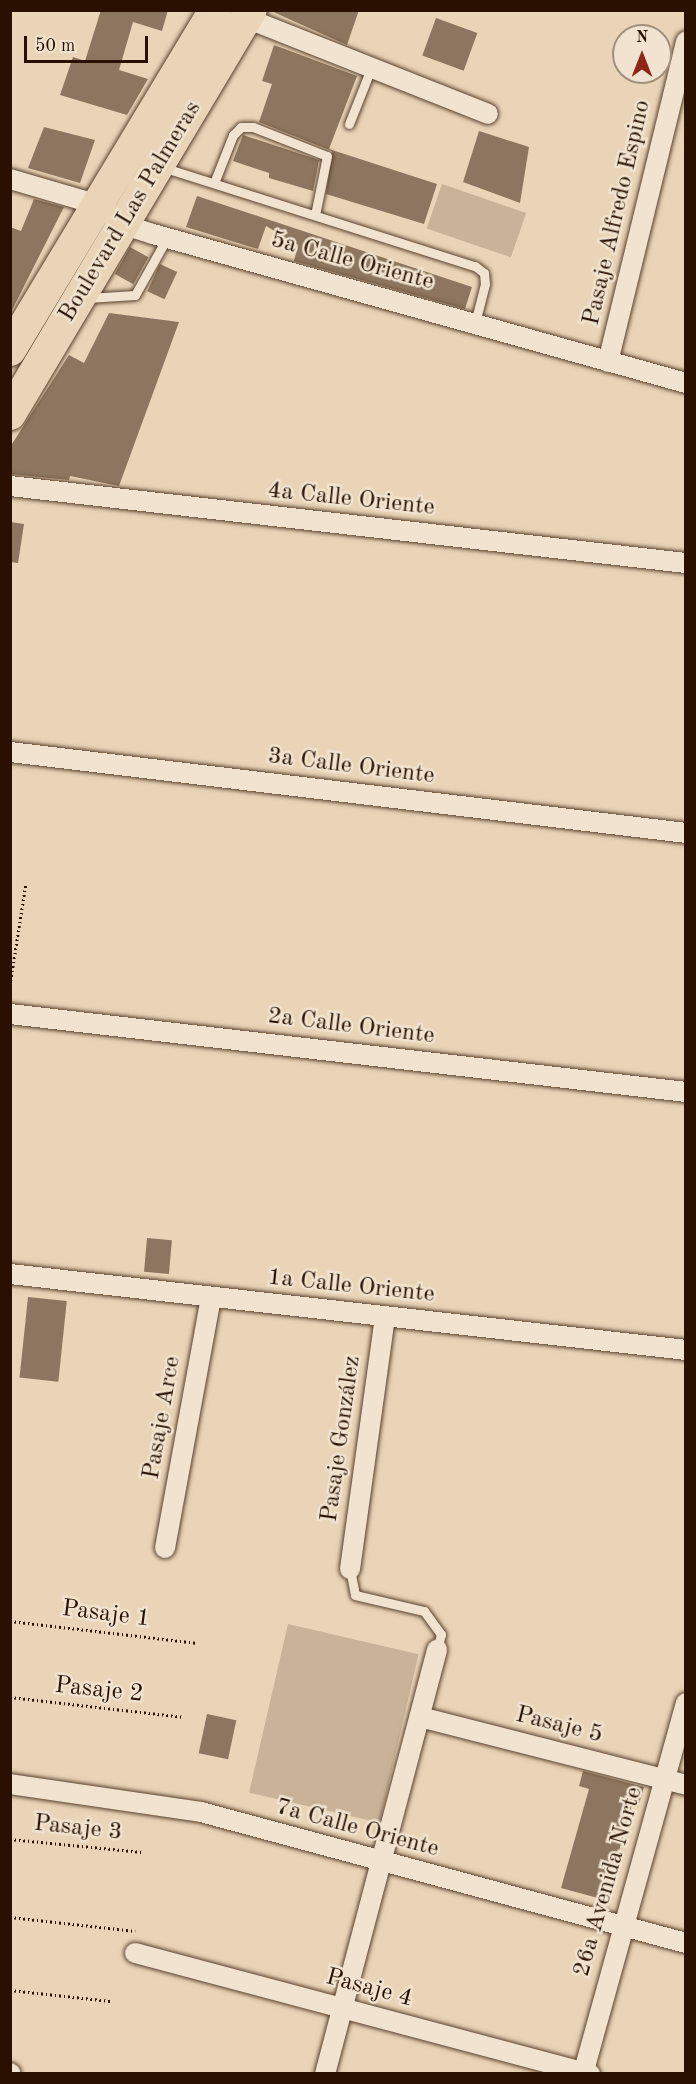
<!DOCTYPE html>
<html>
<head>
<meta charset="utf-8">
<style>
  body { margin:0 }
  #map { position:relative; width:696px; height:2084px; overflow:hidden; background:#e9d4b7; font-family:"Old Standard TT",serif }
  div>[style] { position:absolute }
  .green>* { inset:0; background:#c8b398; transform-origin:0 0 }
  .building>* { inset:0; background:#8d765f; transform-origin:0 0 }
  .path>* { height:3px; margin-top:-1.5px; transform-origin:0; background:repeating-linear-gradient(90deg,#291000 0 1.5px,transparent 0 4.5px) }
  .roads { filter:drop-shadow(0 0 2px #59412e) drop-shadow(0 0 2px #59412e) }
  .service>* { height:9px; margin:-4.5px; padding:0 4.5px; transform-origin:4.5px; border-radius:4.5px; background:#f1e3d0 }
  .minor>* { height:20px; margin:-10px; padding:0 10px; transform-origin:10px; border-radius:10px; background:#f1e3d0 }
  .primary>* { height:32px; margin:-16px; padding:0 16px; transform-origin:16px; border-radius:16px; background:#e9d4b7 }
  span { translate:-50% -50%; white-space:nowrap; text-align:center; line-height:1.15; -webkit-text-stroke:5px #f1e3d0; paint-order:stroke }
  .street-label { font-size:24px; color:#291000 }
  .frame { position:absolute; inset:0; border:12px solid #291000; pointer-events:none }
  .north { position:absolute; left:612px; top:24px; width:60px; height:60px; box-sizing:border-box; background:#f1e3d0; border:2px solid #a18f7d; border-radius:50%; rotate:0deg; font-size:16px; font-weight:700; line-height:24px; text-align:center; color:#291000 }
  .north::after { content:''; display:block; margin:auto; width:21px; height:27px; background:#8f2418; clip-path:polygon(50% 0,100% 100%,50% 72%,0 100%) }
  .scale { position:absolute; left:24px; top:36px; width:124px; height:27px; box-sizing:border-box; border:3px solid #291000; border-top:0; padding-left:8px; font-size:18px; line-height:21px; white-space:nowrap; color:#291000; -webkit-text-stroke:4px #f1e3d0; paint-order:stroke }
</style>
</head>
<body>
<div id="map">
  <div class="green">
    <div style="left:442px;top:184px;width:89px;height:47px;rotate:19deg"></div>
    <div style="left:288px;top:1624px;width:134px;height:173px;rotate:13deg"></div>
  </div>
  <div class="building">
    <div style="clip-path:polygon(101px 10px,168px 10px,162px 31px,133px 22px,119px 70px,148px 79px,127px 115px,60px 95px,73px 57px,85px 61px)"></div>
    <div style="clip-path:polygon(269px 10px,359px 10px,347px 45px)"></div>
    <div style="left:436px;top:18px;width:44px;height:40px;rotate:20deg"></div>
    <div style="clip-path:polygon(274px 45px,357px 76px,329px 149px,437px 184px,424px 224px,326px 194px,332px 151px,259px 122px,272px 84px,262px 81px)"></div>
    <div style="clip-path:polygon(44px 127px,95px 140px,80px 183px,28px 168px)"></div>
    <div style="clip-path:polygon(479px 131px,529px 147px,520px 203px,463px 182px)"></div>
    <div style="clip-path:polygon(243px 135px,319px 160px,313px 191px,269px 178px,269px 173px,233px 161px)"></div>
    <div style="clip-path:polygon(197px 196px,472px 287px,465px 309px,294px 261px,298px 245px,266px 226px,258px 249px,186px 227px)"></div>
    <div style="clip-path:polygon(34px 199px,64px 207px,10px 314px,10px 227px,21px 231px)"></div>
    <div style="left:130px;top:247px;width:21px;height:31px;rotate:29deg"></div>
    <div style="left:160px;top:264px;width:19px;height:30px;rotate:25deg"></div>
    <div style="clip-path:polygon(109px 313px,179px 322px,119px 486px,70px 476px,69px 480px,10px 474px,10px 447px,69px 355px,84px 363px)"></div>
    <div style="clip-path:polygon(10px 522px,24px 524px,18px 563px,10px 562px)"></div>
    <div style="left:147px;top:1238px;width:25px;height:34px;rotate:5deg"></div>
    <div style="left:28px;top:1297px;width:39px;height:81px;rotate:6deg"></div>
    <div style="left:207px;top:1714px;width:30px;height:40px;rotate:12deg"></div>
    <div style="clip-path:polygon(583px 1771px,644px 1787px,638px 1807px,632px 1805px,605px 1900px,561px 1888px,589px 1789px,579px 1786px)"></div>
  </div>
  <div class="path">
    <div style="left:10px;top:985px;width:103px;rotate:-81.1deg"></div>
    <div style="left:10px;top:1621px;width:189px;rotate:6.7deg"></div>
    <div style="left:10px;top:1697px;width:175px;rotate:6.6deg"></div>
    <div style="left:10px;top:1839px;width:133px;rotate:5.6deg"></div>
    <div style="left:10px;top:1917px;width:126px;rotate:6.4deg"></div>
    <div style="left:10px;top:1990px;width:101px;rotate:6.3deg"></div>
  </div>
  <div class="roads">
    <div class="service">
      <div style="left:349px;top:124px;width:62px;rotate:-68.4deg"></div>
      <div style="left:162px;top:167px;width:328px;rotate:17.6deg"></div>
      <div style="left:475px;top:266px;width:11px;rotate:38deg"></div>
      <div style="left:484px;top:273px;width:11px;rotate:85deg"></div>
      <div style="left:485px;top:284px;width:40px;rotate:104.4deg"></div>
      <div style="left:214px;top:183px;width:52px;rotate:-68.4deg"></div>
      <div style="left:233px;top:135px;width:11px;rotate:-45deg"></div>
      <div style="left:241px;top:127px;width:12px"></div>
      <div style="left:253px;top:127px;width:79px;rotate:21.4deg"></div>
      <div style="left:327px;top:156px;width:60px;rotate:101.5deg"></div>
      <div style="left:87px;top:298px;width:48px;rotate:-3.6deg"></div>
      <div style="left:135px;top:295px;width:65px;rotate:-60.7deg"></div>
      <div style="left:350px;top:1569px;width:26px;rotate:79deg"></div>
      <div style="left:355px;top:1595px;width:71px;rotate:13.1deg"></div>
      <div style="left:424px;top:1611px;width:29px;rotate:54deg"></div>
      <div style="left:441px;top:1634px;width:16px;rotate:104deg"></div>
    </div>
    <div class="minor">
      <div style="left:246px;top:18px;width:260px;rotate:21.6deg"></div>
      <div style="left:10px;top:179px;width:93px;rotate:16.3deg"></div>
      <div style="left:99px;top:205px;width:33px;rotate:38deg"></div>
      <div style="left:125px;top:225px;width:29px;rotate:18deg"></div>
      <div style="left:153px;top:234px;width:553px;rotate:15.62deg"></div>
      <div style="left:608px;top:362px;width:330px;rotate:-76.3deg"></div>
      <div style="left:10px;top:486px;width:680px;rotate:6.5deg"></div>
      <div style="left:10px;top:752px;width:681px;rotate:6.83deg"></div>
      <div style="left:10px;top:1014px;width:680px;rotate:6.58deg"></div>
      <div style="left:10px;top:1274px;width:680px;rotate:6.41deg"></div>
      <div style="left:165px;top:1548px;width:254px;rotate:-79.6deg"></div>
      <div style="left:350px;top:1569px;width:255px;rotate:-82.1deg"></div>
      <div style="left:420px;top:1717px;width:275px;rotate:14.3deg"></div>
      <div style="left:10px;top:1784px;width:193px;rotate:8.3deg"></div>
      <div style="left:201px;top:1812px;width:502px;rotate:15.12deg"></div>
      <div style="left:135px;top:1953px;width:471px;rotate:14.9deg"></div>
      <div style="left:10px;top:2073px;width:1px;rotate:45deg"></div>
      <div style="left:325px;top:2074px;width:439px;rotate:-75.2deg"></div>
      <div style="left:583px;top:2074px;width:385px;rotate:-74.5deg"></div>
    </div>
    <div class="primary">
      <div style="left:10px;top:350px;width:397px;rotate:-58.9deg"></div>
      <div style="left:10px;top:414px;width:470px;rotate:-59.2deg"></div>
    </div>
  </div>
  <div class="street-label">
    <span style="left:131px;top:212px;rotate:-59deg">Boulevard Las Palmeras</span>
    <span style="left:618px;top:213px;rotate:-77deg">Pasaje Alfredo Espino</span>
    <span style="left:352px;top:262px;rotate:15deg">5a Calle Oriente</span>
    <span style="left:351px;top:500px;rotate:6deg">4a Calle Oriente</span>
    <span style="left:351px;top:767px;rotate:7deg">3a Calle Oriente</span>
    <span style="left:351px;top:1027px;rotate:7deg">2a Calle Oriente</span>
    <span style="left:351px;top:1287px;rotate:6deg">1a Calle Oriente</span>
    <span style="left:163px;top:1418px;rotate:-80deg">Pasaje Arce</span>
    <span style="left:342px;top:1439px;rotate:-82deg">Pasaje González</span>
    <span style="left:106px;top:1615px;rotate:7deg">Pasaje 1</span>
    <span style="left:99px;top:1691px;rotate:6deg">Pasaje 2</span>
    <span style="left:559px;top:1726px;rotate:14deg">Pasaje 5</span>
    <span style="left:78px;top:1829px;rotate:6deg">Pasaje 3</span>
    <span style="left:357px;top:1829px;rotate:15deg">7a Calle Oriente</span>
    <span style="left:609px;top:1882px;rotate:-74deg">26a Avenida Norte</span>
    <span style="left:369px;top:1989px;rotate:15deg">Pasaje 4</span>
  </div>
  <div class="frame"></div>
  <div class="north">N</div>
  <div class="scale">50 m</div>
</div>
</body>
</html>
